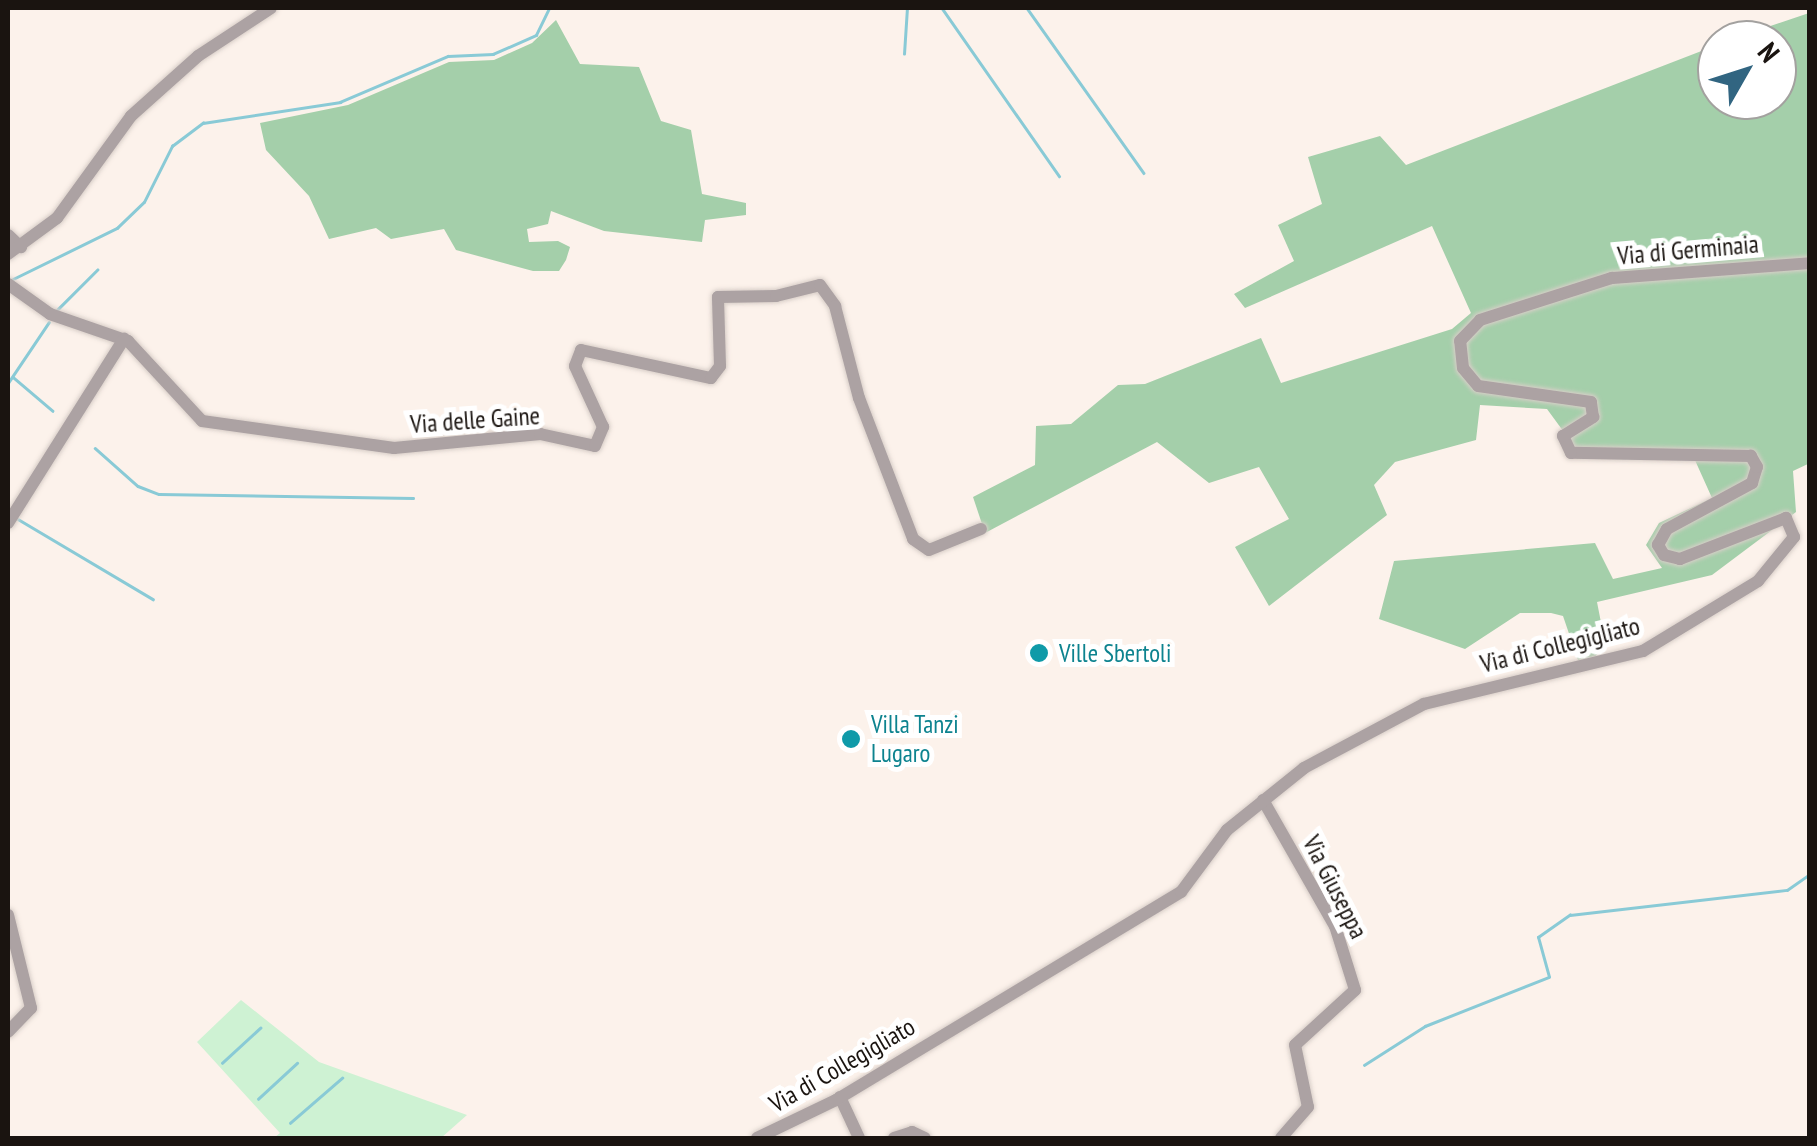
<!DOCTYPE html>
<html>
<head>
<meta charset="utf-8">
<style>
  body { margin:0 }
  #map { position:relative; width:1817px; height:1146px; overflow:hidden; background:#fcf2eb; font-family:"PT Sans Narrow",sans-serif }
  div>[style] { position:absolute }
  .green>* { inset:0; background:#cef2d3 }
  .forest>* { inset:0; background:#a4cfaa }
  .stream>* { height:2.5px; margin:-1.25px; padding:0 1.25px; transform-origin:1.25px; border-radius:1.25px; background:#89cad6 }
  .roads { filter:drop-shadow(0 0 2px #d8cec8) drop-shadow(0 0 2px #d8cec8) }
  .minor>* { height:12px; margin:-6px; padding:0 6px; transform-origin:6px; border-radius:6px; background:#aca2a3 }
  .dots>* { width:28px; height:28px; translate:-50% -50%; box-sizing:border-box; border:5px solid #fff; border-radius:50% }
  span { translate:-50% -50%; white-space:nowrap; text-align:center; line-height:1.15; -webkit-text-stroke:10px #fff; paint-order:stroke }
  .street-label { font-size:25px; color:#1a1410 }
  .culture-label { font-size:25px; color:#0d838f }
  .left { translate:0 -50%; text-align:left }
  .frame { position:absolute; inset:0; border:10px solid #1a1410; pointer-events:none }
  .north { position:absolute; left:1697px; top:20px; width:100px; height:100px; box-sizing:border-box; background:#fff; border:2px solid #a3a19f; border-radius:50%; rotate:51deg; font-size:28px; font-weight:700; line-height:40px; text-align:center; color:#1a1410 }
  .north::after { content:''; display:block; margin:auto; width:35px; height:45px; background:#316581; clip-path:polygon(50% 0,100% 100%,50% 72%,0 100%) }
</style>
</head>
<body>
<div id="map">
  <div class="green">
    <div style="clip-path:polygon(241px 1000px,319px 1062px,467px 1115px,441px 1138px,274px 1138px,280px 1133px,197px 1042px)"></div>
  </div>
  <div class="forest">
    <div style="clip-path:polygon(1809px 13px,1810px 463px,1793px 471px,1796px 512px,1712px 575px,1597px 602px,1605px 643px,1596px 656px,1578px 660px,1563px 616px,1551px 613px,1520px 613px,1465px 649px,1379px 619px,1394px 561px,1595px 543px,1613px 579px,1662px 568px,1646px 545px,1659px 523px,1712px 498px,1694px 458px,1577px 450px,1547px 409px,1480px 405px,1476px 440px,1395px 462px,1374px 485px,1387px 515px,1269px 606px,1235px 547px,1289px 519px,1259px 467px,1209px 483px,1157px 442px,985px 533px,973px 497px,1035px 465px,1036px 426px,1071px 424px,1118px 385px,1145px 384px,1261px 338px,1281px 383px,1452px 329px,1471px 313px,1432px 226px,1245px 308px,1234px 294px,1294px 261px,1278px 225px,1322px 204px,1308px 157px,1380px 136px,1406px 165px,1717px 45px,1717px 100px,1777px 100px,1777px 40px,1729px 40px)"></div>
    <div style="clip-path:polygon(556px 20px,580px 64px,639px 67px,661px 121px,691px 130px,702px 194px,746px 203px,746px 215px,705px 220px,702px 242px,604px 231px,551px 211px,548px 224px,527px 229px,529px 242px,558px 241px,570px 247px,566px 260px,559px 271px,533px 271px,456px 250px,444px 229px,391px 239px,376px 228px,329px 239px,309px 196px,266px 150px,260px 123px,348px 105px,449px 62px,494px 60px,532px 43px)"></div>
  </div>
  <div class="stream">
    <div style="left:942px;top:8px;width:205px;rotate:55.1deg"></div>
    <div style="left:1027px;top:8px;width:202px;rotate:54.7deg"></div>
    <div style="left:904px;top:54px;width:46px;rotate:-86.3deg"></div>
    <div style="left:13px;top:279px;width:116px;rotate:-26.1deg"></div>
    <div style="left:117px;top:228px;width:37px;rotate:-44deg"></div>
    <div style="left:144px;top:202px;width:63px;rotate:-63.4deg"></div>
    <div style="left:172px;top:146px;width:39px;rotate:-37deg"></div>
    <div style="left:203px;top:123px;width:139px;rotate:-8.7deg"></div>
    <div style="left:340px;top:102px;width:117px;rotate:-23.1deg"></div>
    <div style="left:448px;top:56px;width:45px;rotate:-2.5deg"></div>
    <div style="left:493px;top:54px;width:47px;rotate:-23.8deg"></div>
    <div style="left:536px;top:35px;width:30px;rotate:-64deg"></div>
    <div style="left:57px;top:310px;width:57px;rotate:-45deg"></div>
    <div style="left:13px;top:377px;width:52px;rotate:40.4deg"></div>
    <div style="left:8px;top:383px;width:73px;rotate:-56.1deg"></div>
    <div style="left:95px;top:448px;width:57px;rotate:41.5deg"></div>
    <div style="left:138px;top:486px;width:22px;rotate:21deg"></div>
    <div style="left:159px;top:494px;width:254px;rotate:0.9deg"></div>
    <div style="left:18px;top:519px;width:157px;rotate:30.7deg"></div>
    <div style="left:222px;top:1063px;width:52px;rotate:-42.6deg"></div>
    <div style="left:1364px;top:1065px;width:72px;rotate:-32.6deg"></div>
    <div style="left:1425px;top:1026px;width:133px;rotate:-21.6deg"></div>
    <div style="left:1549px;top:977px;width:41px;rotate:-105.4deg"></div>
    <div style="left:1538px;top:937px;width:39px;rotate:-35deg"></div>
    <div style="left:1570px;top:915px;width:218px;rotate:-6.6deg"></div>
    <div style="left:1787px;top:890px;width:28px;rotate:-35deg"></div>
    <div style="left:258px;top:1099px;width:53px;rotate:-42.7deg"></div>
    <div style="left:290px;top:1123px;width:69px;rotate:-40.9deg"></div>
  </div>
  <div class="roads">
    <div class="minor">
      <div style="left:8px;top:235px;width:18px;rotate:43deg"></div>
      <div style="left:8px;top:254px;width:61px;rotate:-36.3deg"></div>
      <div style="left:57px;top:218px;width:126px;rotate:-54deg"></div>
      <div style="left:131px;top:116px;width:90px;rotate:-41.8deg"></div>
      <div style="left:198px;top:56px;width:87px;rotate:-33.3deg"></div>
      <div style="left:8px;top:284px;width:52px;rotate:35.5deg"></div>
      <div style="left:50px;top:314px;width:83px;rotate:19.1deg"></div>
      <div style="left:128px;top:341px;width:109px;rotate:47.2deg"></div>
      <div style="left:202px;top:421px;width:194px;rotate:8deg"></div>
      <div style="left:394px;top:448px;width:147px;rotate:-5.5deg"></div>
      <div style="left:540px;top:434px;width:56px;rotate:12.3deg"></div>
      <div style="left:595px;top:446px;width:21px;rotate:-67deg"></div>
      <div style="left:603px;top:427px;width:67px;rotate:-114.7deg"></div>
      <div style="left:575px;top:366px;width:17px;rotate:-69deg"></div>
      <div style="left:581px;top:350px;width:133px;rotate:12.2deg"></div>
      <div style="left:711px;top:378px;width:15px;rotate:-53deg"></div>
      <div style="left:720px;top:366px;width:69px;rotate:-91.7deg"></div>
      <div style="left:718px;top:297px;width:58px;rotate:-1deg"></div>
      <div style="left:776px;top:296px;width:45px;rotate:-14deg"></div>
      <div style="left:820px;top:285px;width:26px;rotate:54deg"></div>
      <div style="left:835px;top:306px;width:95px;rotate:75.4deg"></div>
      <div style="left:859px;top:398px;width:151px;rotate:69deg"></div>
      <div style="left:913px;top:539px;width:19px;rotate:35deg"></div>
      <div style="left:929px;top:550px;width:56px;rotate:-22deg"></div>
      <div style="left:8px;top:523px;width:218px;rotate:-57.8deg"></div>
      <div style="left:1263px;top:800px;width:145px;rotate:60.3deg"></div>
      <div style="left:1335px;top:926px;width:67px;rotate:72.6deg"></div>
      <div style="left:1355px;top:990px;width:81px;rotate:137.5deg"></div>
      <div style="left:1295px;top:1045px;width:63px;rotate:78.2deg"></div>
      <div style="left:1308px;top:1107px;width:41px;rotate:131.1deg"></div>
      <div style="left:8px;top:915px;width:96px;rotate:76.1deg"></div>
      <div style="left:31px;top:1008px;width:33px;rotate:134deg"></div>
      <div style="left:840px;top:1097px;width:45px;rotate:65.1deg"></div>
      <div style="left:757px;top:1138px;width:88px;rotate:-25.7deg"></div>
      <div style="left:836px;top:1100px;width:403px;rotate:-31.1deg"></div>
      <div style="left:1181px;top:892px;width:77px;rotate:-53.4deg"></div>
      <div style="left:1227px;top:830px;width:99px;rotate:-38.8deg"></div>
      <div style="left:1304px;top:768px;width:136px;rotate:-28.1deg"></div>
      <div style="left:1424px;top:704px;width:225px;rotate:-13.6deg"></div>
      <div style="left:1643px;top:651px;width:135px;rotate:-31.3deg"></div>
      <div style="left:1758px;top:581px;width:57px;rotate:-50.7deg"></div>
      <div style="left:1794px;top:537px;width:21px;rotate:-113deg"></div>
      <div style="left:1786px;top:518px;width:114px;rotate:158.9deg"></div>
      <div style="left:1680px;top:559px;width:16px;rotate:-166deg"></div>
      <div style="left:1664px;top:555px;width:12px;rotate:-121deg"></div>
      <div style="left:1658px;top:545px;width:18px;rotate:-61deg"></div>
      <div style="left:1667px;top:529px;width:97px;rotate:-28.4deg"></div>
      <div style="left:1752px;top:483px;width:17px;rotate:-73deg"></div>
      <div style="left:1757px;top:467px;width:13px;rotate:-119deg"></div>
      <div style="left:1751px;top:456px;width:180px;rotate:-179deg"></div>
      <div style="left:1571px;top:453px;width:19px;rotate:-115deg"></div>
      <div style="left:1563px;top:436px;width:36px;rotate:-32deg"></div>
      <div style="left:1593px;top:417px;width:15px;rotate:-98deg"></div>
      <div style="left:1591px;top:402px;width:114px;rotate:-171.9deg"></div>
      <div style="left:1478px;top:386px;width:23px;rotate:-130deg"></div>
      <div style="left:1463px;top:368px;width:27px;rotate:-96deg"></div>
      <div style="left:1460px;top:341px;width:29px;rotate:-46deg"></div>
      <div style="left:1480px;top:320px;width:139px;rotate:-17.7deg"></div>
      <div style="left:1612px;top:278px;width:199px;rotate:-4.3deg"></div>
      <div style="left:894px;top:1138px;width:19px;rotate:-18deg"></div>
      <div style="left:912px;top:1132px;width:14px;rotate:25deg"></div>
    </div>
  </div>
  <div class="dots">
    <div style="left:1039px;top:653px;background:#0f9aa8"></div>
    <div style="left:851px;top:739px;background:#0f9aa8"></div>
  </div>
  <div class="street-label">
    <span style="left:1688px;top:250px;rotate:-5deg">Via di Germinaia</span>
    <span style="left:475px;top:420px;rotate:-4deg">Via delle Gaine</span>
    <span style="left:1560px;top:645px;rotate:-14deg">Via di Collegigliato</span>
    <span style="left:1335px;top:887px;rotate:63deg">Via Giuseppa</span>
    <span style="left:842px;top:1065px;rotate:-30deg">Via di Collegigliato</span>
  </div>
  <div class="culture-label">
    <span class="left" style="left:1059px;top:653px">Ville Sbertoli</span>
    <span class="left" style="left:871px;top:739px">Villa Tanzi<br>Lugaro</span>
  </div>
  <div class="frame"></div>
  <div class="north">N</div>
</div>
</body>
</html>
